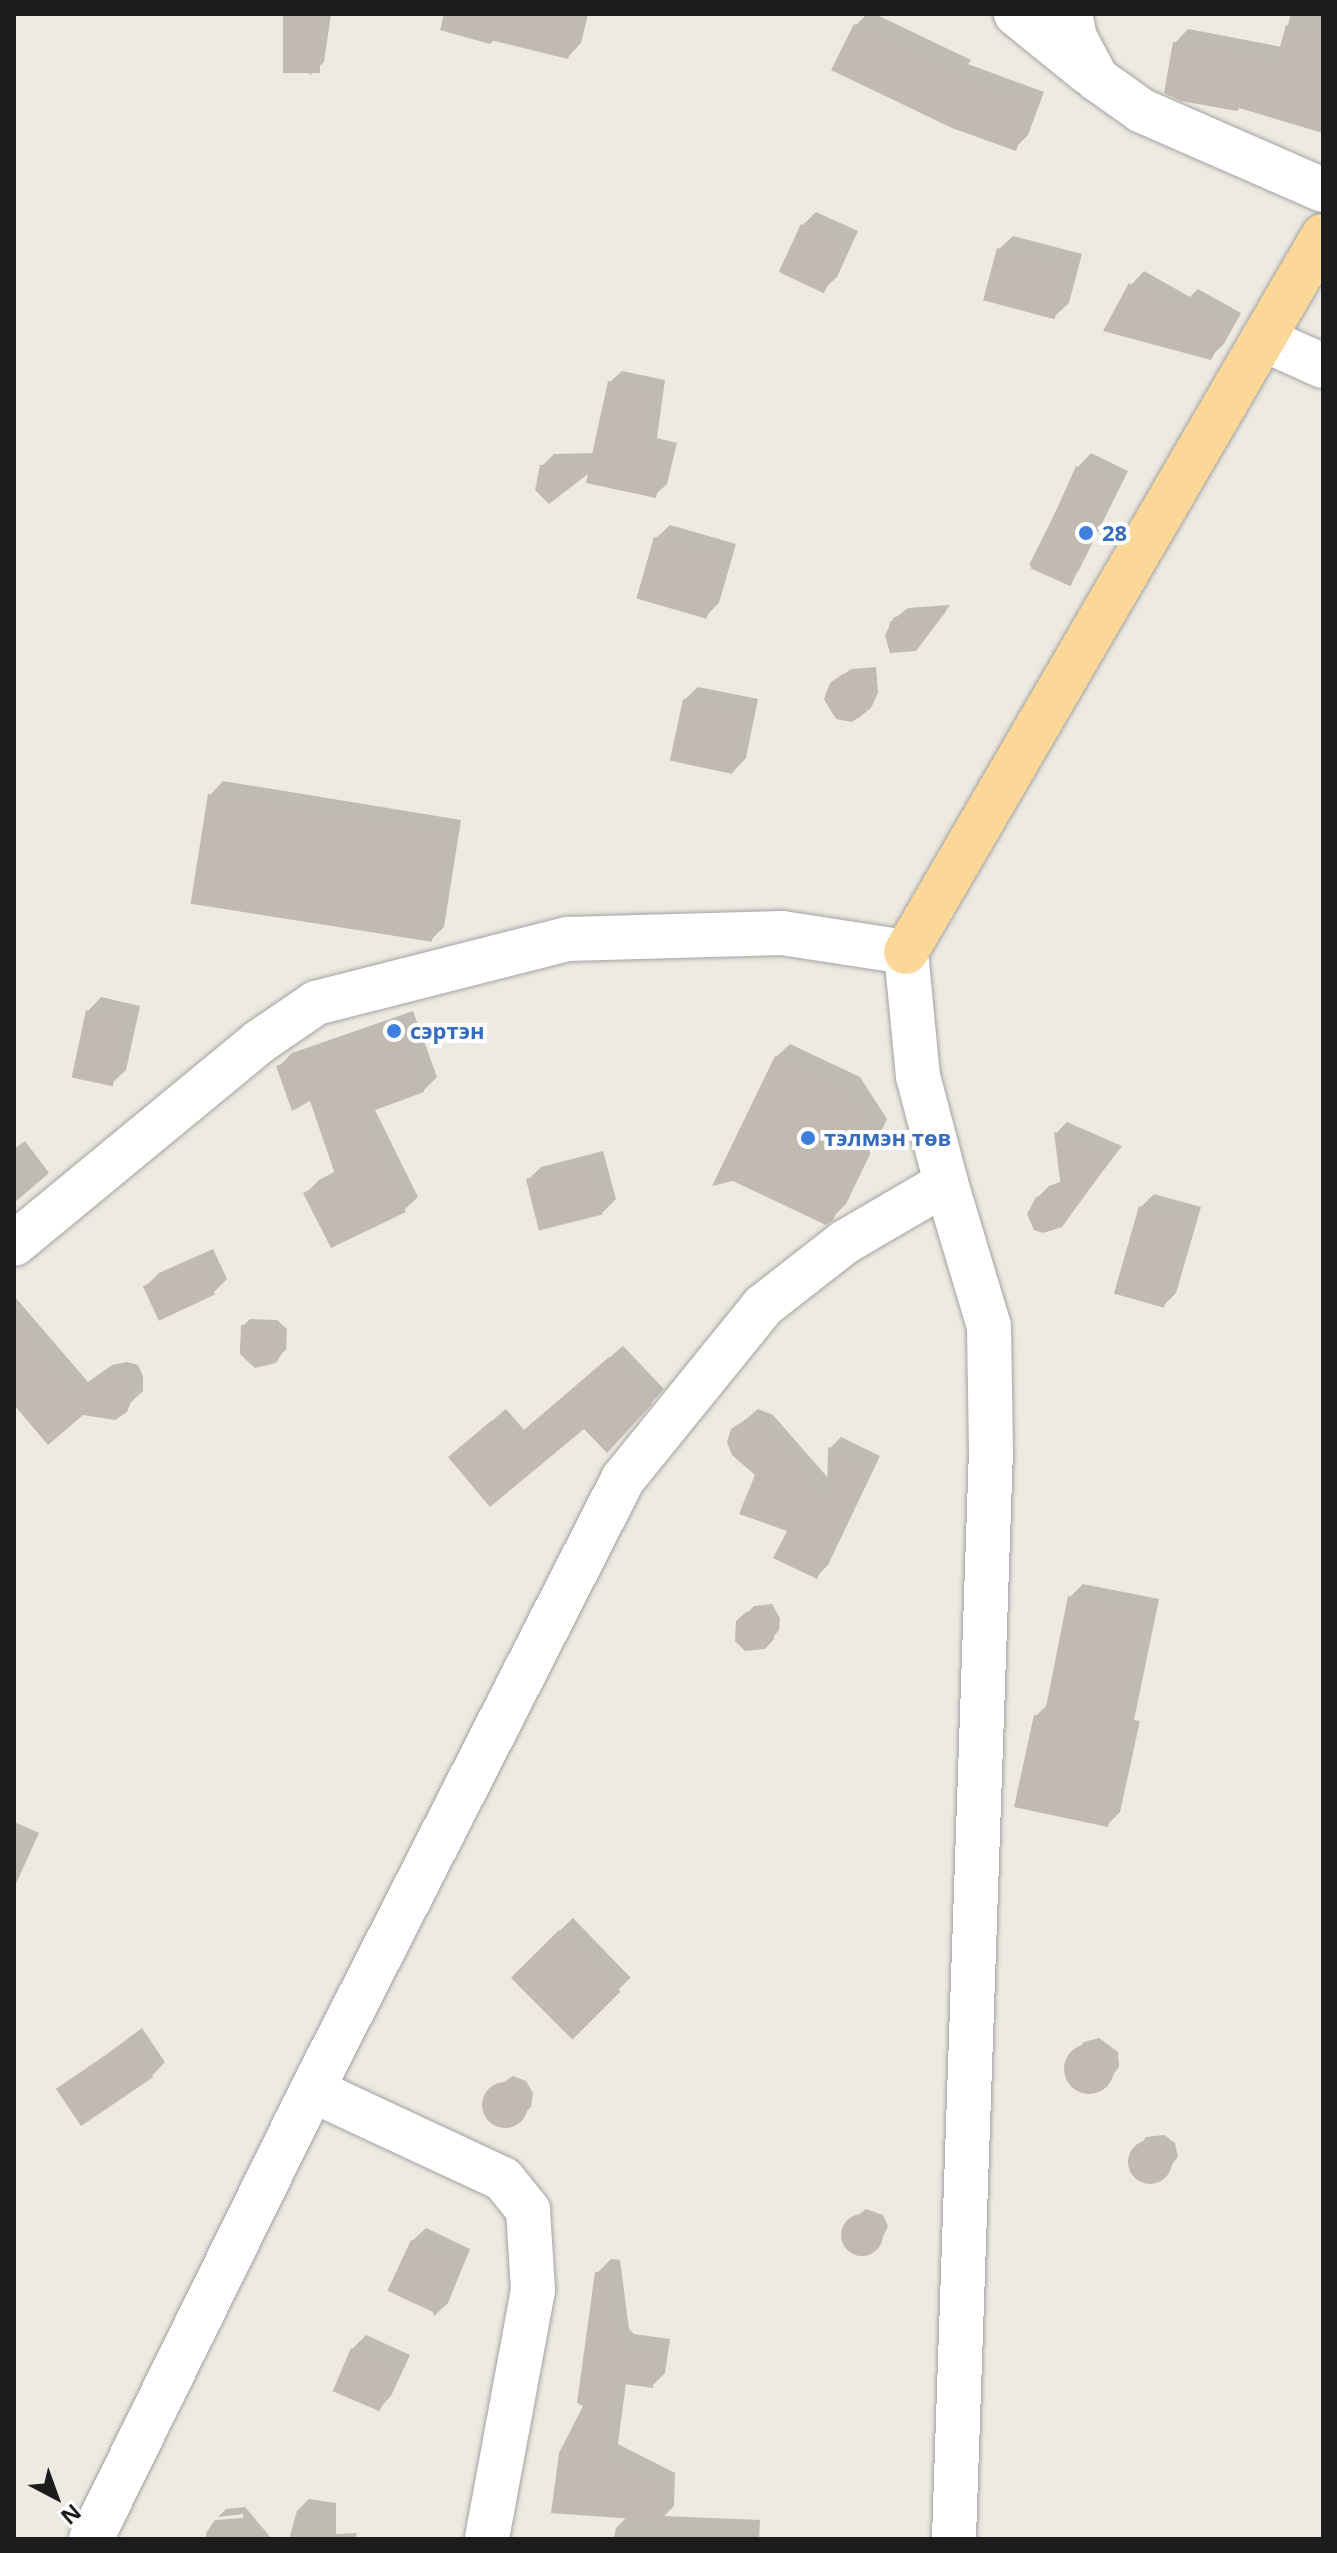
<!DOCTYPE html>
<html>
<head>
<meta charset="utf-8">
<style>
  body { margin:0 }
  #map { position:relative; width:1337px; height:2553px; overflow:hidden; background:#edeae1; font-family:"Open Sans",sans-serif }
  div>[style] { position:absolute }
  .shadow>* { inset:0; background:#0003; transform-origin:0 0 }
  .building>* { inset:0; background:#c2bab1; transform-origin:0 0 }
  .round { border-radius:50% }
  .roads { filter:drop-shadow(0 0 2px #a3a3a3) drop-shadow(0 0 2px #a3a3a3) }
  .minor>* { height:44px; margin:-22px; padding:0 22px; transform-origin:22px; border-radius:22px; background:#fff }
  .major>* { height:44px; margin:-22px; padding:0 22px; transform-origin:22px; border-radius:22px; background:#fcd898 }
  .dots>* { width:22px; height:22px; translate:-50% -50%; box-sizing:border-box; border:4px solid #fff; border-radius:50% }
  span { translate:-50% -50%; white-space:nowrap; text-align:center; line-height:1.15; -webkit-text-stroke:8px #fff; paint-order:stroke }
  .shop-label { font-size:22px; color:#366cbe; font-weight:700 }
  .left { translate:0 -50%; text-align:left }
  .frame { position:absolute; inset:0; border:16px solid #1c1c1c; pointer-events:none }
  .north { position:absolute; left:16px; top:2457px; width:80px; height:80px; -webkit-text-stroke:6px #fff; paint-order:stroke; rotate:139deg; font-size:22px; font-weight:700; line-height:32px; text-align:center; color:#1c1c1c }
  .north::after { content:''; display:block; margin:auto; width:28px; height:36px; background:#1c1c1c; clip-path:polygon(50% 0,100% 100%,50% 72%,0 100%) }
</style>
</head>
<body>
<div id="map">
  <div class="shadow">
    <div style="clip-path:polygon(285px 14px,331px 14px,324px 62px,310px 75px)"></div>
    <div style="clip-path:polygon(444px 14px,508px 14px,503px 31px,490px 44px,440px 30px)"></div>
    <div style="clip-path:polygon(526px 14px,588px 14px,581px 43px,568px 57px)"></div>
    <div style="clip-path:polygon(867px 14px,875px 14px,971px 60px,968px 64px,1044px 92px,1028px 135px,1015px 148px,834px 69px,856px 25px)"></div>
    <div style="clip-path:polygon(1291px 14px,1323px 14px,1323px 131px,1175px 43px,1188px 29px,1282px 47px)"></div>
    <div style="clip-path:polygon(816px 212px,858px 231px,837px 277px,823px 290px,803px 225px)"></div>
    <div style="clip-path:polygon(1013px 236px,1082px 254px,1069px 303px,1055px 316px,999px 249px)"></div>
    <div style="clip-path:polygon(1144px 271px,1190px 297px,1198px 289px,1241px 313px,1224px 344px,1210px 357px,1131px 285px)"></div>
    <div style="clip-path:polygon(622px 371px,665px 380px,657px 438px,677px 443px,667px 484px,655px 495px,591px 469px,542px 466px,554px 454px,595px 453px,610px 382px)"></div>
    <div style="clip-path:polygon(1091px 453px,1128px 471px,1079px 570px,1066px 583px,1029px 565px,1078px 467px)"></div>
    <div style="clip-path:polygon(670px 525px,736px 544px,719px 603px,706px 616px,656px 538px)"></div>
    <div style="clip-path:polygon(950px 605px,920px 645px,887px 635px,890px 622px,908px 608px)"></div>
    <div style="clip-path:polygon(876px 667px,878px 693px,872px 706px,859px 718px,845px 720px,832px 713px,826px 699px,831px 684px,851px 669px)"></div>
    <div style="clip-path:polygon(698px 687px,758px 699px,746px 758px,733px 772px,684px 700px)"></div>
    <div style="clip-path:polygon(223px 781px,461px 820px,444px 927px,430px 941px,210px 795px)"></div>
    <div style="clip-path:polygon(101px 997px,140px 1006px,126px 1070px,112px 1083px,88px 1011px)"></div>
    <div style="clip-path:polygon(413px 1011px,437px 1077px,423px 1091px,374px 1108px,418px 1197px,404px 1210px,306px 1193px,319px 1180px,336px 1171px,311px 1098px,278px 1067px,292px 1053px)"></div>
    <div style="clip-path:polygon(790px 1044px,860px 1077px,887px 1119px,846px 1204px,832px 1218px,776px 1057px)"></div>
    <div style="clip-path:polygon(1067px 1122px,1122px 1146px,1061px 1226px,1050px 1231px,1035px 1229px,1037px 1198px,1049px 1186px,1062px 1181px,1056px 1133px)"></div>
    <div style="clip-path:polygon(25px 1141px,49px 1173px,14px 1203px,14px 1149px)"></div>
    <div style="clip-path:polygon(603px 1151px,616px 1199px,602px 1213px,528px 1180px,541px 1167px)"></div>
    <div style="clip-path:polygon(1154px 1194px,1201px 1207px,1176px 1293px,1163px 1306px,1141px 1207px)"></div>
    <div style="clip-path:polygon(213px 1249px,227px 1279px,214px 1292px,145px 1287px,159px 1273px)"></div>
    <div style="clip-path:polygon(14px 1296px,88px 1382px,112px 1365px,127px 1362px,138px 1365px,143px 1376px,143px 1391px,114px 1418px,14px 1402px)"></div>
    <div style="clip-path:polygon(250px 1319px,277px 1320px,287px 1329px,286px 1350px,268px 1365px,256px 1366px,245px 1359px,240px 1347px,243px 1326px)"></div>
    <div style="clip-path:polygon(623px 1346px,664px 1389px,620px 1437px,584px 1426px,490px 1504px,464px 1444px,506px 1409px,524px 1430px)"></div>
    <div style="clip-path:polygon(758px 1409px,773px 1415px,829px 1479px,830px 1448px,841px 1437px,880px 1456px,828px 1565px,816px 1577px,733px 1430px)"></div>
    <div style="clip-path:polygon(1083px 1584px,1159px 1599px,1134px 1720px,1140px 1721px,1120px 1812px,1107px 1825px,1036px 1716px,1049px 1703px,1070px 1597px)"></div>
    <div style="clip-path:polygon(772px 1604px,780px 1618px,779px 1630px,771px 1640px,738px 1622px,754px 1606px)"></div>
    <div style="clip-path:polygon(14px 1822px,39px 1833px,14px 1888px)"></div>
    <div style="left:573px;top:1918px;width:83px;height:84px;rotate:46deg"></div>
    <div style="clip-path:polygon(142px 2028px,165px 2062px,152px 2076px,59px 2090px)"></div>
    <div style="clip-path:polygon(1099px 2038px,1118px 2052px,1119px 2067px,1101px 2090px,1082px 2091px,1066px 2077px,1066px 2062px,1084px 2042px)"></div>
    <div style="clip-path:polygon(513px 2076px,526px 2081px,533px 2093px,531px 2107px,513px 2124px,494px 2122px,486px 2112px,488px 2093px)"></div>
    <div style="clip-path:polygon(1164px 2135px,1175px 2143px,1178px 2157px,1160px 2180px,1147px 2182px,1136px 2176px,1131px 2159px,1146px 2137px)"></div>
    <div style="clip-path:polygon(866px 2209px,883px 2215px,888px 2226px,879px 2246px,873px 2252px,862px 2254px,851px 2250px,843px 2235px,848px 2223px)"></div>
    <div style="clip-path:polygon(426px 2228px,470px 2249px,448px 2303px,434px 2316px,412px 2241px)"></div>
    <div style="clip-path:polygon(611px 2259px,620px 2260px,629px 2329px,634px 2334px,670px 2339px,665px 2373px,652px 2386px,626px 2383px,618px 2444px,675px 2473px,674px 2506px,664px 2516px,760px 2520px,759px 2539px,614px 2537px,616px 2528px,627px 2517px,586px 2405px,597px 2273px)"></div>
    <div style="clip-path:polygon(366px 2335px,410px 2355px,391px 2396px,378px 2410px,352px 2349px)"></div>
    <div style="clip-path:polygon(309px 2499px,336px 2503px,336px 2534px,357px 2533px,355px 2539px,289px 2539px,297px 2511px)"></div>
    <div style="clip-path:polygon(245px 2507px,272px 2539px,206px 2539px,206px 2533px,215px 2520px,243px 2518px,243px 2514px,218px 2517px,226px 2509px)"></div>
  </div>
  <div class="building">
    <div style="left:283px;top:14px;width:37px;height:59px"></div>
    <div style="clip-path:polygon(444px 14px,579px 14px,568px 59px,442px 28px)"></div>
    <div style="clip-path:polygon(854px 24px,959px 74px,957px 78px,1032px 105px,1016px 151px,952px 128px,831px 70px)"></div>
    <div style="clip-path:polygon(1286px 25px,1323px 36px,1323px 133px,1239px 108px,1237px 111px,1181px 101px,1164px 93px,1173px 42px,1276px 61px)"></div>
    <div style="left:801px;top:224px;width:50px;height:53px;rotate:25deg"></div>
    <div style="left:997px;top:248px;width:74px;height:54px;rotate:15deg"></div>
    <div style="clip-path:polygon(1129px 283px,1175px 309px,1184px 302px,1229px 326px,1211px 360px,1103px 331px)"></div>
    <div style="clip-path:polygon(608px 381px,655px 392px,646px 449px,666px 454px,656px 498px,586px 483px,588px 474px,549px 504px,535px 490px,540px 465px,590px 464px)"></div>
    <div style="left:1076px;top:466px;width:44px;height:112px;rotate:24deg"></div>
    <div style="left:654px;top:537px;width:73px;height:64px;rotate:16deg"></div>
    <div style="clip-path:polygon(947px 610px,916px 651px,890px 653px,885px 635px,894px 617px)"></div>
    <div style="clip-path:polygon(871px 672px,871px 708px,852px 722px,836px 719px,824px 699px,830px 683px,843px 674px)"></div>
    <div style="left:683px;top:699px;width:64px;height:63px;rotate:12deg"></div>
    <div style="left:208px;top:794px;width:244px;height:111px;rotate:9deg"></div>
    <div style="left:86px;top:1010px;width:42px;height:69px;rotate:12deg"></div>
    <div style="clip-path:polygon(400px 1023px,424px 1092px,359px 1116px,406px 1212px,331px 1248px,303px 1193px,336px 1177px,310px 1101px,292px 1111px,276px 1066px)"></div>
    <div style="clip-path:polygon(775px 1056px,846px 1090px,875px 1134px,833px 1220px,826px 1225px,733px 1181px,712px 1186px)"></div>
    <div style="clip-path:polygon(1054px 1132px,1112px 1158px,1062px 1227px,1043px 1233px,1034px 1230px,1027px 1214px,1036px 1197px,1061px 1188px)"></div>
    <div style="left:590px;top:1163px;width:53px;height:66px;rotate:76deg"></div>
    <div style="left:1139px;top:1206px;width:52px;height:91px;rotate:16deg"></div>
    <div style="left:199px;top:1260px;width:38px;height:62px;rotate:65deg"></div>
    <div style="clip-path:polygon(14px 1322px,75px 1392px,106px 1373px,126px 1377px,133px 1397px,127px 1412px,115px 1420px,83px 1415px,48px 1445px,14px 1405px)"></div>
    <div style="clip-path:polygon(263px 1323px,282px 1336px,284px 1350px,276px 1363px,255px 1368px,240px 1354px,241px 1325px)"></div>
    <div style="clip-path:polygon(609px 1357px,652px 1404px,607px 1453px,584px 1429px,490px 1507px,448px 1457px,491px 1421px,510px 1442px)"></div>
    <div style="clip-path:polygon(745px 1420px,762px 1426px,827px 1501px,828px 1447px,870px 1468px,817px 1579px,773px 1558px,787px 1531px,739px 1514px,755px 1475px,732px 1455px,727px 1442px,731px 1429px)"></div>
    <div style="clip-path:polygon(1068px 1596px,1147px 1612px,1122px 1733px,1128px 1734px,1108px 1827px,1014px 1807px,1034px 1715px,1044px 1717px)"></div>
    <div style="clip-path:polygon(766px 1609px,774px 1625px,774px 1639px,765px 1649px,745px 1651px,735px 1641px,736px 1621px,746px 1612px)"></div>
    <div style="left:559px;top:1930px;width:87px;height:68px;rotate:45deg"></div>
    <div style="left:128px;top:2040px;width:45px;height:87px;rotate:56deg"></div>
    <div class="round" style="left:1064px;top:2044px;width:50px;height:50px"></div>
    <div class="round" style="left:482px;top:2082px;width:46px;height:46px"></div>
    <div class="round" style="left:1128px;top:2140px;width:44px;height:44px"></div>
    <div class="round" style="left:841px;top:2214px;width:42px;height:42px"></div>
    <div style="left:411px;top:2240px;width:52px;height:56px;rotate:25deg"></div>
    <div style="clip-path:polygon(595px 2272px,607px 2272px,616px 2343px,620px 2347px,657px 2351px,653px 2388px,616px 2383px,606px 2457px,663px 2487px,662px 2521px,551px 2513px,559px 2453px,583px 2406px,577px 2403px)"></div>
    <div style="left:351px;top:2348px;width:51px;height:47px;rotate:23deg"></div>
  </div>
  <div class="roads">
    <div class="minor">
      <div style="left:1016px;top:14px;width:94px;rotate:38.9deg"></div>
      <div style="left:1070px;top:14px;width:25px;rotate:78deg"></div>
      <div style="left:1075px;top:38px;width:47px;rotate:61.8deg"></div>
      <div style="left:1097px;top:79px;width:55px;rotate:35.4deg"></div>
      <div style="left:1142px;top:111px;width:197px;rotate:23.6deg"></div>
      <div style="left:1263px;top:339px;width:66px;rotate:24.2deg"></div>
      <div style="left:14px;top:1244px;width:318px;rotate:-39.5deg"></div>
      <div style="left:259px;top:1042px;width:69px;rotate:-34.4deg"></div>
      <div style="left:316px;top:1003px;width:260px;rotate:-14.3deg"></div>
      <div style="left:568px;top:939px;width:214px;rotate:-1.6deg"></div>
      <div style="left:782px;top:933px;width:125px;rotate:8.7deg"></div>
      <div style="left:906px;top:952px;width:125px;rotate:84.5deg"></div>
      <div style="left:918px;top:1076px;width:111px;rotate:75.3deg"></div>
      <div style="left:946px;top:1183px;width:149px;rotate:73.3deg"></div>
      <div style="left:989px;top:1326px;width:124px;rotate:89.1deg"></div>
      <div style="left:991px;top:1450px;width:1090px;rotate:91.95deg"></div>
      <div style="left:312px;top:2090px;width:211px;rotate:25deg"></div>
      <div style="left:503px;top:2179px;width:40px;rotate:51deg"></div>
      <div style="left:528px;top:2210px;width:80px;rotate:86.4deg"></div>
      <div style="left:533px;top:2290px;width:253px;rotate:100.5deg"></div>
      <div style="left:91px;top:2539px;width:500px;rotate:-63.79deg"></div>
      <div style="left:312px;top:2090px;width:686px;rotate:-63.02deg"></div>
      <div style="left:623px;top:1479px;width:223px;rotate:-51deg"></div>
      <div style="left:763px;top:1306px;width:104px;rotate:-38deg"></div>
      <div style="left:845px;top:1242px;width:117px;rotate:-30.3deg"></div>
    </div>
    <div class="major">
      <div style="left:906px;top:952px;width:829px;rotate:-59.78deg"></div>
    </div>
  </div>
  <div class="dots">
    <div style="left:1086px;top:533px;background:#3f7fe0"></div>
    <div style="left:394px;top:1031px;background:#3f7fe0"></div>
    <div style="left:808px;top:1138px;background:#3f7fe0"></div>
  </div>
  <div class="shop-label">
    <span class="left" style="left:1102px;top:533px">28</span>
    <span class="left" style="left:410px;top:1031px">сэртэн</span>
    <span class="left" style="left:824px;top:1138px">тэлмэн төв</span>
  </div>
  <div class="frame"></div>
  <div class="north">N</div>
</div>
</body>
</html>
